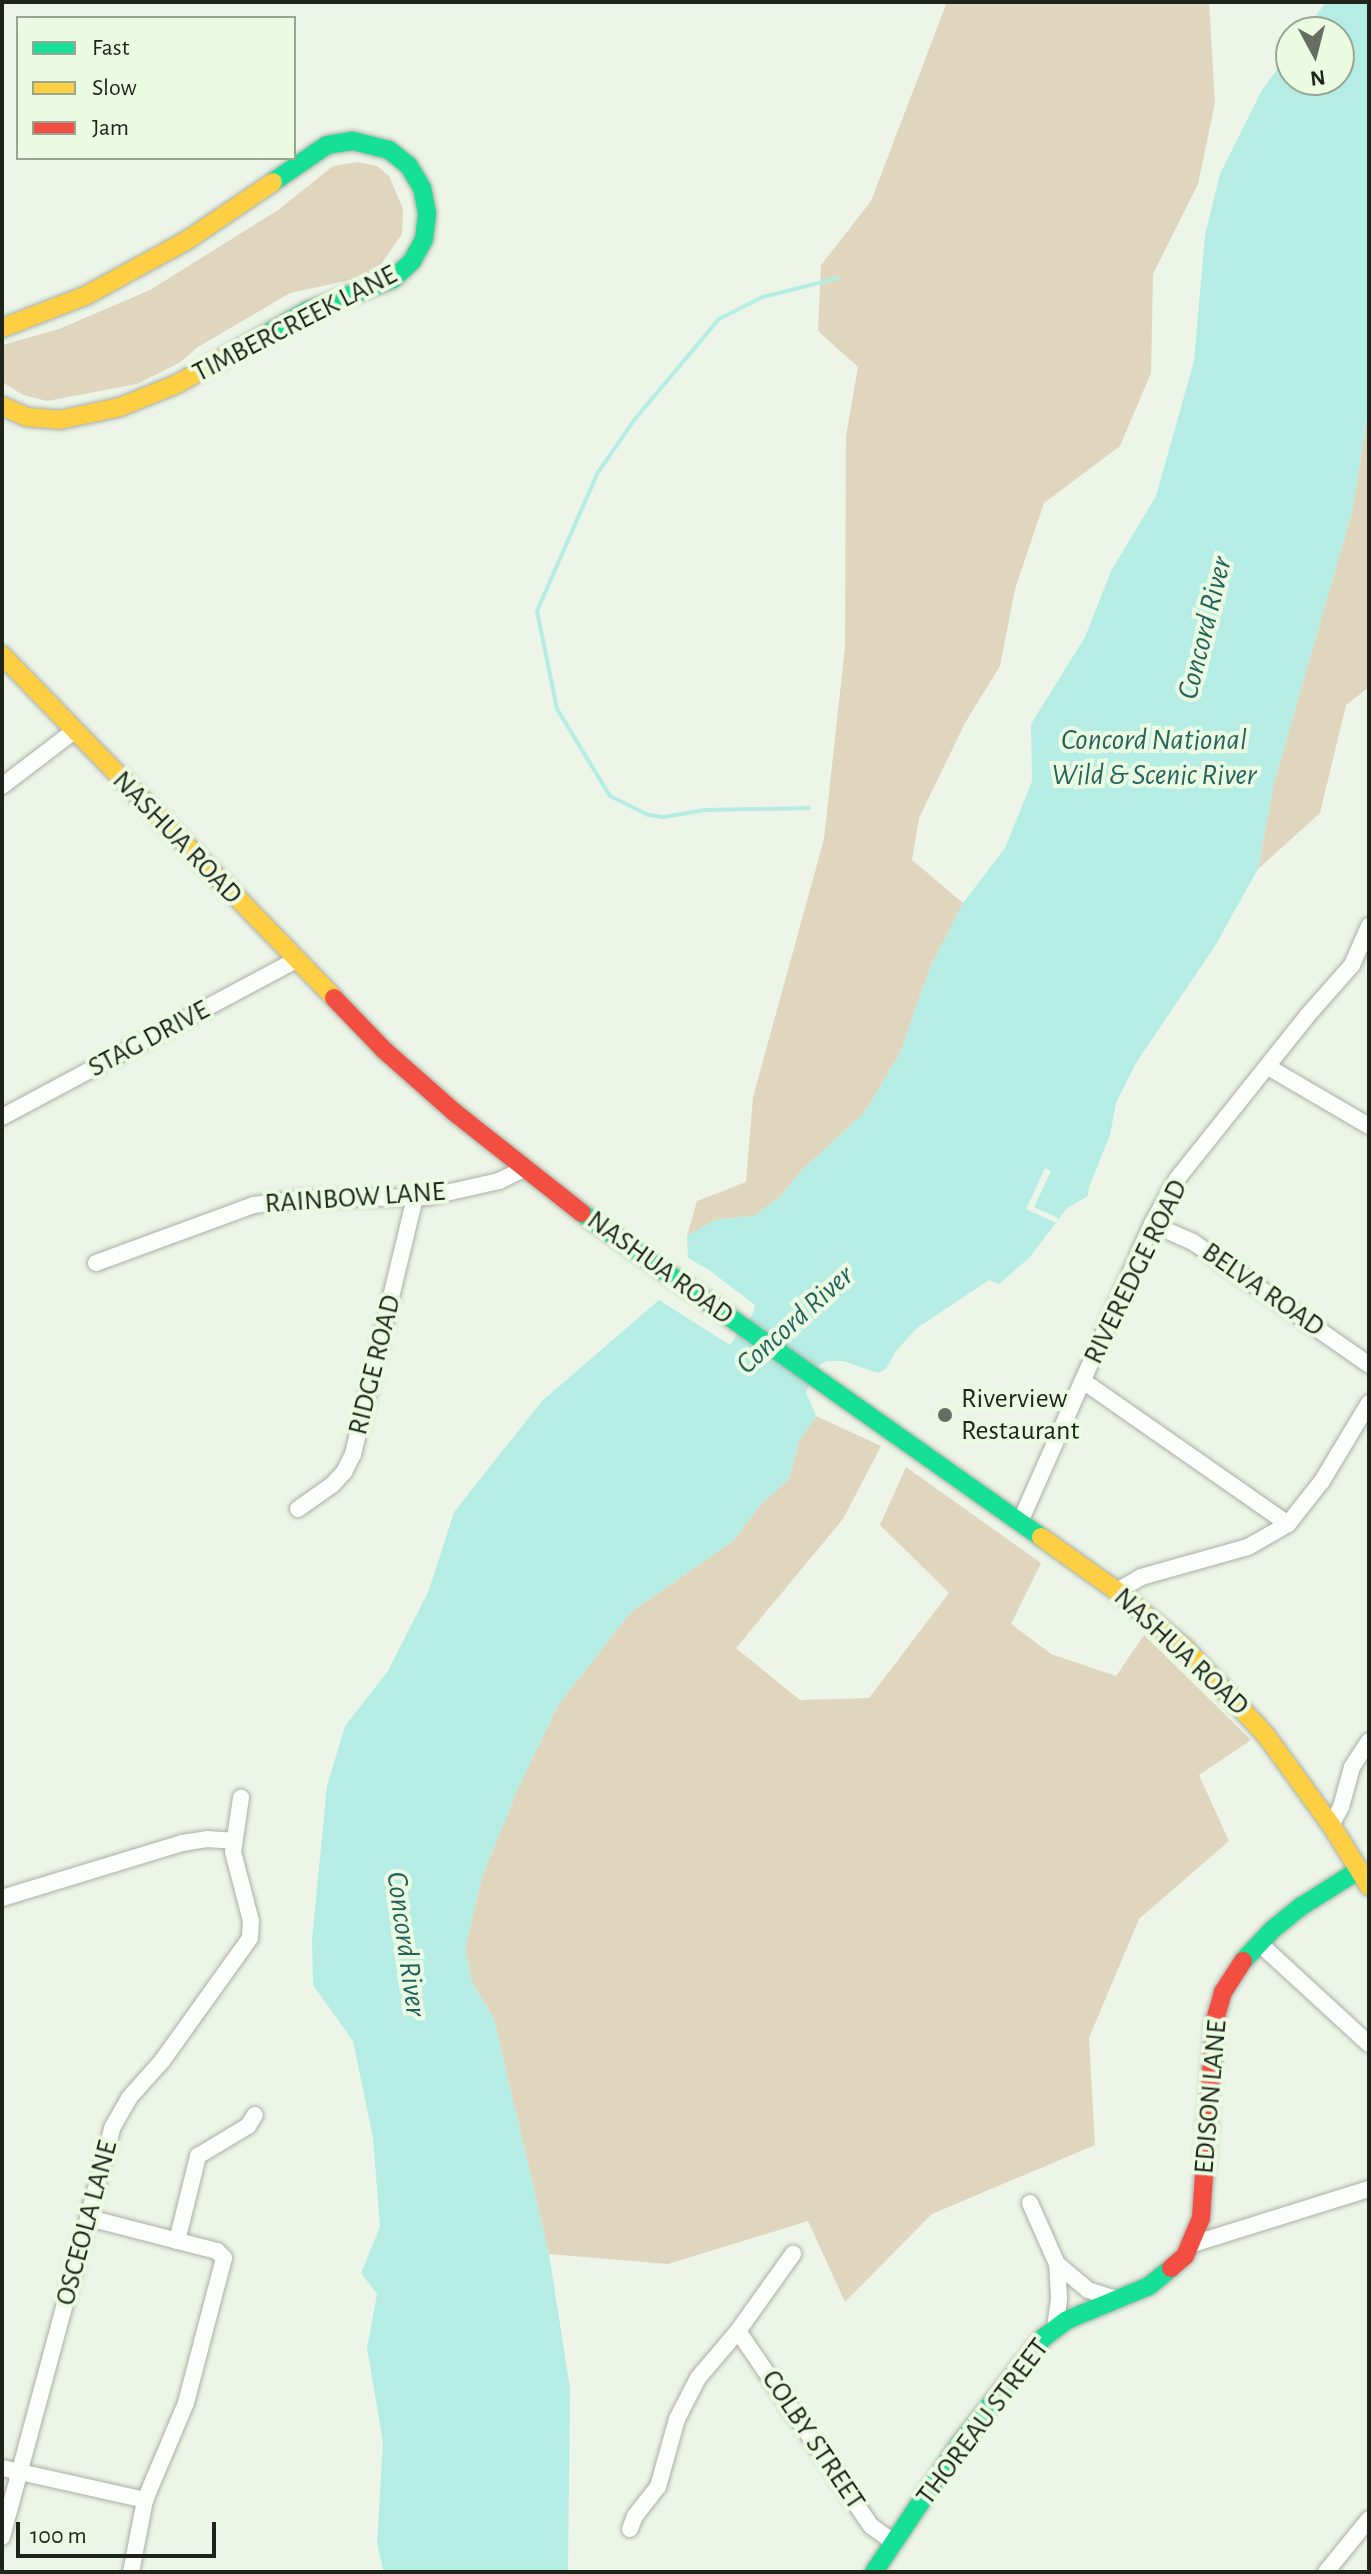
<!DOCTYPE html>
<html>
<head>
<meta charset="utf-8">
<style>
  body { margin:0 }
  #map { position:relative; width:1371px; height:2574px; overflow:hidden; background:#ecf5e7; font-family:"Alegreya Sans",sans-serif }
  div>[style] { position:absolute }
  .green>* { inset:0; background:#e0d6bd }
  .water>* { inset:0; background:#b5ede5 }
  .pier>* { inset:0; background:#ecf5e7 }
  .stream>* { height:4px; margin:-2px; padding:0 2px; transform-origin:2px; border-radius:2px; background:#b5ede5 }
  .roads { filter:drop-shadow(0 0 2px #a8afa4) drop-shadow(0 0 2px #a8afa4) }
  .street>* { height:16px; margin:-8px; padding:0 8px; transform-origin:8px; border-radius:8px; background:#fcfefb }
  .fast>* { height:18px; margin:-9px; padding:0 9px; transform-origin:9px; border-radius:9px; background:#16e098 }
  .slow>* { height:18px; margin:-9px; padding:0 9px; transform-origin:9px; border-radius:9px; background:#ffcf43 }
  .jam>* { height:18px; margin:-9px; padding:0 9px; transform-origin:9px; border-radius:9px; background:#f24e42 }
  .dots>* { width:22px; height:22px; translate:-50% -50%; box-sizing:border-box; border:4px solid #ebfbe1; border-radius:50% }
  span { translate:-50% -50%; white-space:nowrap; text-align:center; line-height:1.15; -webkit-text-stroke:8px #ebfbe1; paint-order:stroke }
  .street-label { font-size:28px; color:#1f241b }
  .poi-label { font-size:28px; color:#1f241b }
  .left { translate:0 -50%; text-align:left }
  .water-label { font-size:30px; color:#24625e; font-style:italic }
  .frame { position:absolute; inset:0; border:4px solid #1f241b; pointer-events:none }
  .legend { position:absolute; left:16px; top:16px; width:280px; height:144px; box-sizing:border-box; background:#ebfbe1; border:2px solid #99a592; margin:0; padding:10px 14px; list-style:none; font-size:24px; color:#1f241b }
  .legend li { display:flex; align-items:center; gap:16px; height:40px }
  .legend b { width:40px; border:2px solid #99a592 }
  .north { position:absolute; left:1275px; top:16px; width:80px; height:80px; box-sizing:border-box; background:#ebfbe1; border:2px solid #99a592; border-radius:50%; rotate:173deg; font-size:22px; font-weight:700; line-height:32px; text-align:center; color:#1f241b }
  .north::after { content:''; display:block; margin:auto; width:28px; height:36px; background:#676d62; clip-path:polygon(50% 0,100% 100%,50% 72%,0 100%) }
  .scale { position:absolute; left:16px; top:2522px; width:200px; height:36px; box-sizing:border-box; border:4px solid #1f241b; border-top:0; padding-left:10px; font-size:24px; line-height:28px; white-space:nowrap; color:#1f241b; -webkit-text-stroke:6px #ebfbe1; paint-order:stroke }
</style>
</head>
<body>
<div id="map">
  <div class="green">
    <div style="clip-path:polygon(947px 2px,1209px 2px,1215px 103px,1198px 184px,1153px 274px,1151px 373px,1120px 446px,1044px 503px,1015px 589px,1000px 666px,965px 723px,919px 818px,912px 860px,963px 903px,930px 968px,900px 1053px,864px 1113px,801px 1171px,781px 1196px,754px 1216px,715px 1220px,687px 1236px,697px 1201px,746px 1182px,753px 1097px,824px 839px,845px 647px,846px 436px,858px 367px,818px 331px,821px 265px,871px 201px)"></div>
    <div style="clip-path:polygon(358px 162px,377px 166px,389px 176px,403px 209px,402px 234px,377px 270px,346px 281px,290px 293px,198px 347px,179px 363px,137px 384px,47px 401px,23px 395px,2px 382px,2px 345px,59px 329px,150px 290px,278px 210px,333px 166px)"></div>
    <div style="clip-path:polygon(1369px 404px,1369px 687px,1346px 705px,1320px 813px,1258px 869px,1274px 783px,1353px 508px)"></div>
    <div style="clip-path:polygon(816px 1416px,881px 1446px,843px 1519px,736px 1648px,800px 1700px,869px 1698px,949px 1593px,880px 1525px,906px 1467px,1041px 1563px,1011px 1624px,1051px 1654px,1116px 1676px,1144px 1635px,1251px 1740px,1199px 1775px,1229px 1841px,1139px 1919px,1089px 2038px,1095px 2145px,932px 2214px,845px 2302px,808px 2221px,668px 2264px,549px 2254px,494px 2019px,472px 1982px,465px 1948px,482px 1877px,519px 1786px,558px 1705px,631px 1612px,733px 1541px,761px 1504px,789px 1479px,799px 1441px)"></div>
  </div>
  <div class="water">
    <div style="clip-path:polygon(1326px 2px,1369px 2px,1369px 404px,1353px 508px,1274px 783px,1258px 869px,1215px 946px,1136px 1063px,1116px 1103px,1110px 1135px,1089px 1187px,1088px 1196px,1067px 1208px,1030px 1257px,999px 1284px,989px 1280px,917px 1328px,896px 1351px,886px 1369px,878px 1373px,843px 1361px,827px 1361px,818px 1366px,806px 1392px,816px 1416px,799px 1441px,789px 1479px,761px 1504px,733px 1541px,631px 1612px,558px 1705px,519px 1786px,482px 1877px,465px 1948px,472px 1982px,494px 2019px,549px 2254px,570px 2388px,568px 2572px,384px 2572px,377px 2544px,383px 2442px,367px 2348px,377px 2294px,361px 2273px,380px 2227px,373px 2138px,353px 2041px,313px 1985px,312px 1939px,327px 1786px,345px 1726px,388px 1671px,429px 1590px,454px 1512px,542px 1401px,659px 1300px,730px 1345px,752px 1316px,755px 1305px,709px 1270px,688px 1258px,687px 1236px,715px 1220px,754px 1216px,781px 1196px,801px 1171px,864px 1113px,900px 1053px,930px 968px,963px 903px,1005px 848px,1032px 781px,1031px 724px,1085px 637px,1111px 571px,1156px 496px,1194px 361px,1205px 235px,1220px 174px,1262px 90px,1291px 50px,1291px 80px,1339px 80px,1339px 32px,1304px 32px)"></div>
  </div>
  <div class="pier">
    <div style="clip-path:polygon(1045px 1168px,1051px 1171px,1034px 1207px,1058px 1218px,1056px 1223px,1026px 1209px)"></div>
  </div>
  <div class="stream">
    <div style="left:809px;top:808px;width:104px;rotate:178.9deg"></div>
    <div style="left:705px;top:810px;width:42px;rotate:170.3deg"></div>
    <div style="left:664px;top:817px;width:16px;rotate:-173deg"></div>
    <div style="left:648px;top:815px;width:42px;rotate:-153.4deg"></div>
    <div style="left:610px;top:796px;width:102px;rotate:-121.3deg"></div>
    <div style="left:557px;top:709px;width:100px;rotate:-101.5deg"></div>
    <div style="left:537px;top:611px;width:150px;rotate:-66.3deg"></div>
    <div style="left:597px;top:474px;width:67px;rotate:-55.4deg"></div>
    <div style="left:635px;top:419px;width:131px;rotate:-50deg"></div>
    <div style="left:719px;top:319px;width:49px;rotate:-26.6deg"></div>
    <div style="left:763px;top:297px;width:77px;rotate:-14.2deg"></div>
  </div>
  <div class="roads">
    <div class="street">
      <div style="left:2px;top:786px;width:89px;rotate:-37.3deg"></div>
      <div style="left:1268px;top:1067px;width:117px;rotate:30.3deg"></div>
      <div style="left:2px;top:1117px;width:333px;rotate:-28.1deg"></div>
      <div style="left:1152px;top:1224px;width:45px;rotate:23.7deg"></div>
      <div style="left:1193px;top:1242px;width:215px;rotate:34.9deg"></div>
      <div style="left:96px;top:1263px;width:168px;rotate:-20.2deg"></div>
      <div style="left:254px;top:1205px;width:45px;rotate:-7.6deg"></div>
      <div style="left:299px;top:1199px;width:129px;rotate:-0.9deg"></div>
      <div style="left:428px;top:1197px;width:73px;rotate:-12.7deg"></div>
      <div style="left:499px;top:1181px;width:28px;rotate:-26deg"></div>
      <div style="left:1083px;top:1381px;width:250px;rotate:34.9deg"></div>
      <div style="left:298px;top:1509px;width:42px;rotate:-35.2deg"></div>
      <div style="left:332px;top:1485px;width:18px;rotate:-47deg"></div>
      <div style="left:344px;top:1472px;width:20px;rotate:-63deg"></div>
      <div style="left:353px;top:1454px;width:263px;rotate:-76.4deg"></div>
      <div style="left:1020px;top:1522px;width:326px;rotate:-66.1deg"></div>
      <div style="left:1152px;top:1224px;width:51px;rotate:-60.9deg"></div>
      <div style="left:1177px;top:1179px;width:208px;rotate:-51.4deg"></div>
      <div style="left:1307px;top:1016px;width:68px;rotate:-48.6deg"></div>
      <div style="left:1352px;top:965px;width:43px;rotate:-66.4deg"></div>
      <div style="left:1117px;top:1591px;width:28px;rotate:-30deg"></div>
      <div style="left:1141px;top:1577px;width:111px;rotate:-15.7deg"></div>
      <div style="left:1248px;top:1547px;width:46px;rotate:-29.9deg"></div>
      <div style="left:1288px;top:1524px;width:55px;rotate:-51.7deg"></div>
      <div style="left:1322px;top:1481px;width:91px;rotate:-58.9deg"></div>
      <div style="left:1331px;top:1825px;width:21px;rotate:-61deg"></div>
      <div style="left:1341px;top:1807px;width:41px;rotate:-74.6deg"></div>
      <div style="left:1352px;top:1767px;width:31px;rotate:-57deg"></div>
      <div style="left:2px;top:1898px;width:188px;rotate:-17deg"></div>
      <div style="left:182px;top:1843px;width:25px;rotate:-9deg"></div>
      <div style="left:207px;top:1839px;width:26px;rotate:4deg"></div>
      <div style="left:1259px;top:1943px;width:149px;rotate:42.6deg"></div>
      <div style="left:1030px;top:2203px;width:67px;rotate:66.1deg"></div>
      <div style="left:1057px;top:2264px;width:40px;rotate:40deg"></div>
      <div style="left:1088px;top:2290px;width:28px;rotate:18deg"></div>
      <div style="left:89px;top:2218px;width:132px;rotate:14.5deg"></div>
      <div style="left:217px;top:2251px;width:10px;rotate:45deg"></div>
      <div style="left:224px;top:2258px;width:150px;rotate:104.7deg"></div>
      <div style="left:186px;top:2403px;width:105px;rotate:112.9deg"></div>
      <div style="left:145px;top:2500px;width:73px;rotate:101deg"></div>
      <div style="left:177px;top:2241px;width:88px;rotate:-76.1deg"></div>
      <div style="left:198px;top:2156px;width:58px;rotate:-31deg"></div>
      <div style="left:248px;top:2126px;width:13px;rotate:-58deg"></div>
      <div style="left:1193px;top:2244px;width:184px;rotate:-17.4deg"></div>
      <div style="left:1055px;top:2328px;width:30px;rotate:-82deg"></div>
      <div style="left:1059px;top:2298px;width:34px;rotate:-93deg"></div>
      <div style="left:738px;top:2331px;width:236px;rotate:55.7deg"></div>
      <div style="left:871px;top:2526px;width:29px;rotate:36deg"></div>
      <div style="left:2px;top:2468px;width:147px;rotate:12.6deg"></div>
      <div style="left:630px;top:2529px;width:14px;rotate:-69deg"></div>
      <div style="left:635px;top:2516px;width:37px;rotate:-52deg"></div>
      <div style="left:658px;top:2487px;width:71px;rotate:-74.4deg"></div>
      <div style="left:677px;top:2419px;width:46px;rotate:-62.9deg"></div>
      <div style="left:698px;top:2378px;width:62px;rotate:-49.6deg"></div>
      <div style="left:738px;top:2331px;width:95px;rotate:-54.5deg"></div>
      <div style="left:2px;top:2537px;width:424px;rotate:-74.9deg"></div>
      <div style="left:112px;top:2128px;width:34px;rotate:-60deg"></div>
      <div style="left:129px;top:2098px;width:50px;rotate:-48.3deg"></div>
      <div style="left:162px;top:2061px;width:151px;rotate:-54.4deg"></div>
      <div style="left:250px;top:1938px;width:17px;rotate:-87deg"></div>
      <div style="left:251px;top:1921px;width:71px;rotate:-104.6deg"></div>
      <div style="left:233px;top:1852px;width:55px;rotate:-81.6deg"></div>
      <div style="left:1326px;top:2572px;width:68px;rotate:-50.9deg"></div>
    </div>
    <div class="fast">
      <div style="left:245px;top:346px;width:71px;rotate:-29.4deg"></div>
      <div style="left:307px;top:311px;width:92px;rotate:-20.4deg"></div>
      <div style="left:393px;top:279px;width:26px;rotate:-43deg"></div>
      <div style="left:412px;top:261px;width:25px;rotate:-61deg"></div>
      <div style="left:424px;top:239px;width:26px;rotate:-83deg"></div>
      <div style="left:427px;top:213px;width:25px;rotate:-101deg"></div>
      <div style="left:422px;top:188px;width:26px;rotate:-121deg"></div>
      <div style="left:409px;top:166px;width:26px;rotate:-141deg"></div>
      <div style="left:389px;top:150px;width:38px;rotate:-166deg"></div>
      <div style="left:352px;top:141px;width:25px;rotate:171deg"></div>
      <div style="left:327px;top:145px;width:65px;rotate:145.6deg"></div>
      <div style="left:582px;top:1213px;width:562px;rotate:35.22deg"></div>
      <div style="left:1243px;top:1961px;width:42px;rotate:-46.9deg"></div>
      <div style="left:1272px;top:1930px;width:38px;rotate:-39deg"></div>
      <div style="left:1302px;top:1906px;width:67px;rotate:-32.3deg"></div>
      <div style="left:874px;top:2572px;width:153px;rotate:-56.2deg"></div>
      <div style="left:959px;top:2445px;width:136px;rotate:-51.9deg"></div>
      <div style="left:1043px;top:2338px;width:30px;rotate:-37deg"></div>
      <div style="left:1067px;top:2320px;width:89px;rotate:-22.5deg"></div>
      <div style="left:1149px;top:2286px;width:28px;rotate:-39deg"></div>
    </div>
    <div class="slow">
      <div style="left:2px;top:328px;width:89px;rotate:-21.1deg"></div>
      <div style="left:85px;top:296px;width:115px;rotate:-28.6deg"></div>
      <div style="left:186px;top:241px;width:105px;rotate:-34.1deg"></div>
      <div style="left:2px;top:406px;width:27px;rotate:24deg"></div>
      <div style="left:27px;top:417px;width:32px;rotate:5deg"></div>
      <div style="left:59px;top:420px;width:62px;rotate:-12deg"></div>
      <div style="left:120px;top:407px;width:61px;rotate:-22deg"></div>
      <div style="left:177px;top:384px;width:78px;rotate:-29.2deg"></div>
      <div style="left:2px;top:655px;width:477px;rotate:45.9deg"></div>
      <div style="left:1041px;top:1537px;width:93px;rotate:35.4deg"></div>
      <div style="left:1117px;top:1591px;width:89px;rotate:40deg"></div>
      <div style="left:1185px;top:1648px;width:117px;rotate:47.1deg"></div>
      <div style="left:1265px;top:1734px;width:112px;rotate:54deg"></div>
      <div style="left:1331px;top:1825px;width:72px;rotate:58.1deg"></div>
    </div>
    <div class="jam">
      <div style="left:334px;top:998px;width:72px;rotate:46.1deg"></div>
      <div style="left:384px;top:1050px;width:94px;rotate:41.5deg"></div>
      <div style="left:454px;top:1112px;width:163px;rotate:38.3deg"></div>
      <div style="left:1171px;top:2268px;width:18px;rotate:-41deg"></div>
      <div style="left:1185px;top:2256px;width:41px;rotate:-67.2deg"></div>
      <div style="left:1201px;top:2218px;width:198px;rotate:-86deg"></div>
      <div style="left:1215px;top:2020px;width:29px;rotate:-74deg"></div>
      <div style="left:1223px;top:1992px;width:37px;rotate:-57deg"></div>
    </div>
  </div>
  <div class="dots">
    <div style="left:945px;top:1415px;background:#676d62"></div>
  </div>
  <div class="street-label">
    <span style="left:295px;top:324px;rotate:-27deg">TIMBERCREEK LANE</span>
    <span style="left:177px;top:838px;rotate:46deg">NASHUA ROAD</span>
    <span style="left:149px;top:1039px;rotate:-28deg">STAG DRIVE</span>
    <span style="left:355px;top:1198px;rotate:-4deg">RAINBOW LANE</span>
    <span style="left:660px;top:1268px;rotate:36deg">NASHUA ROAD</span>
    <span style="left:1136px;top:1272px;rotate:-64deg">RIVEREDGE ROAD</span>
    <span style="left:1263px;top:1290px;rotate:35deg">BELVA ROAD</span>
    <span style="left:375px;top:1365px;rotate:-76deg">RIDGE ROAD</span>
    <span style="left:1181px;top:1652px;rotate:43deg">NASHUA ROAD</span>
    <span style="left:1211px;top:2097px;rotate:-85deg">EDISON LANE</span>
    <span style="left:87px;top:2223px;rotate:-75deg">OSCEOLA LANE</span>
    <span style="left:983px;top:2422px;rotate:-53deg">THOREAU STREET</span>
    <span style="left:813px;top:2440px;rotate:56deg">COLBY STREET</span>
  </div>
  <div class="poi-label">
    <span class="left" style="left:961px;top:1415px">Riverview<br>Restaurant</span>
  </div>
  <div class="water-label">
    <span style="left:1205px;top:628px;rotate:-76deg">Concord River</span>
    <span style="left:1154px;top:757px">Concord National<br>Wild &amp; Scenic River</span>
    <span style="left:795px;top:1320px;rotate:-42deg">Concord River</span>
    <span style="left:406px;top:1944px;rotate:82deg">Concord River</span>
  </div>
  <div class="frame"></div>
  <ul class="legend">
  <li><b style="height:10px;background:#16e098"></b>Fast</li>
  <li><b style="height:10px;background:#ffcf43"></b>Slow</li>
  <li><b style="height:10px;background:#f24e42"></b>Jam</li>
  </ul>
  <div class="north">N</div>
  <div class="scale">100 m</div>
</div>
</body>
</html>
